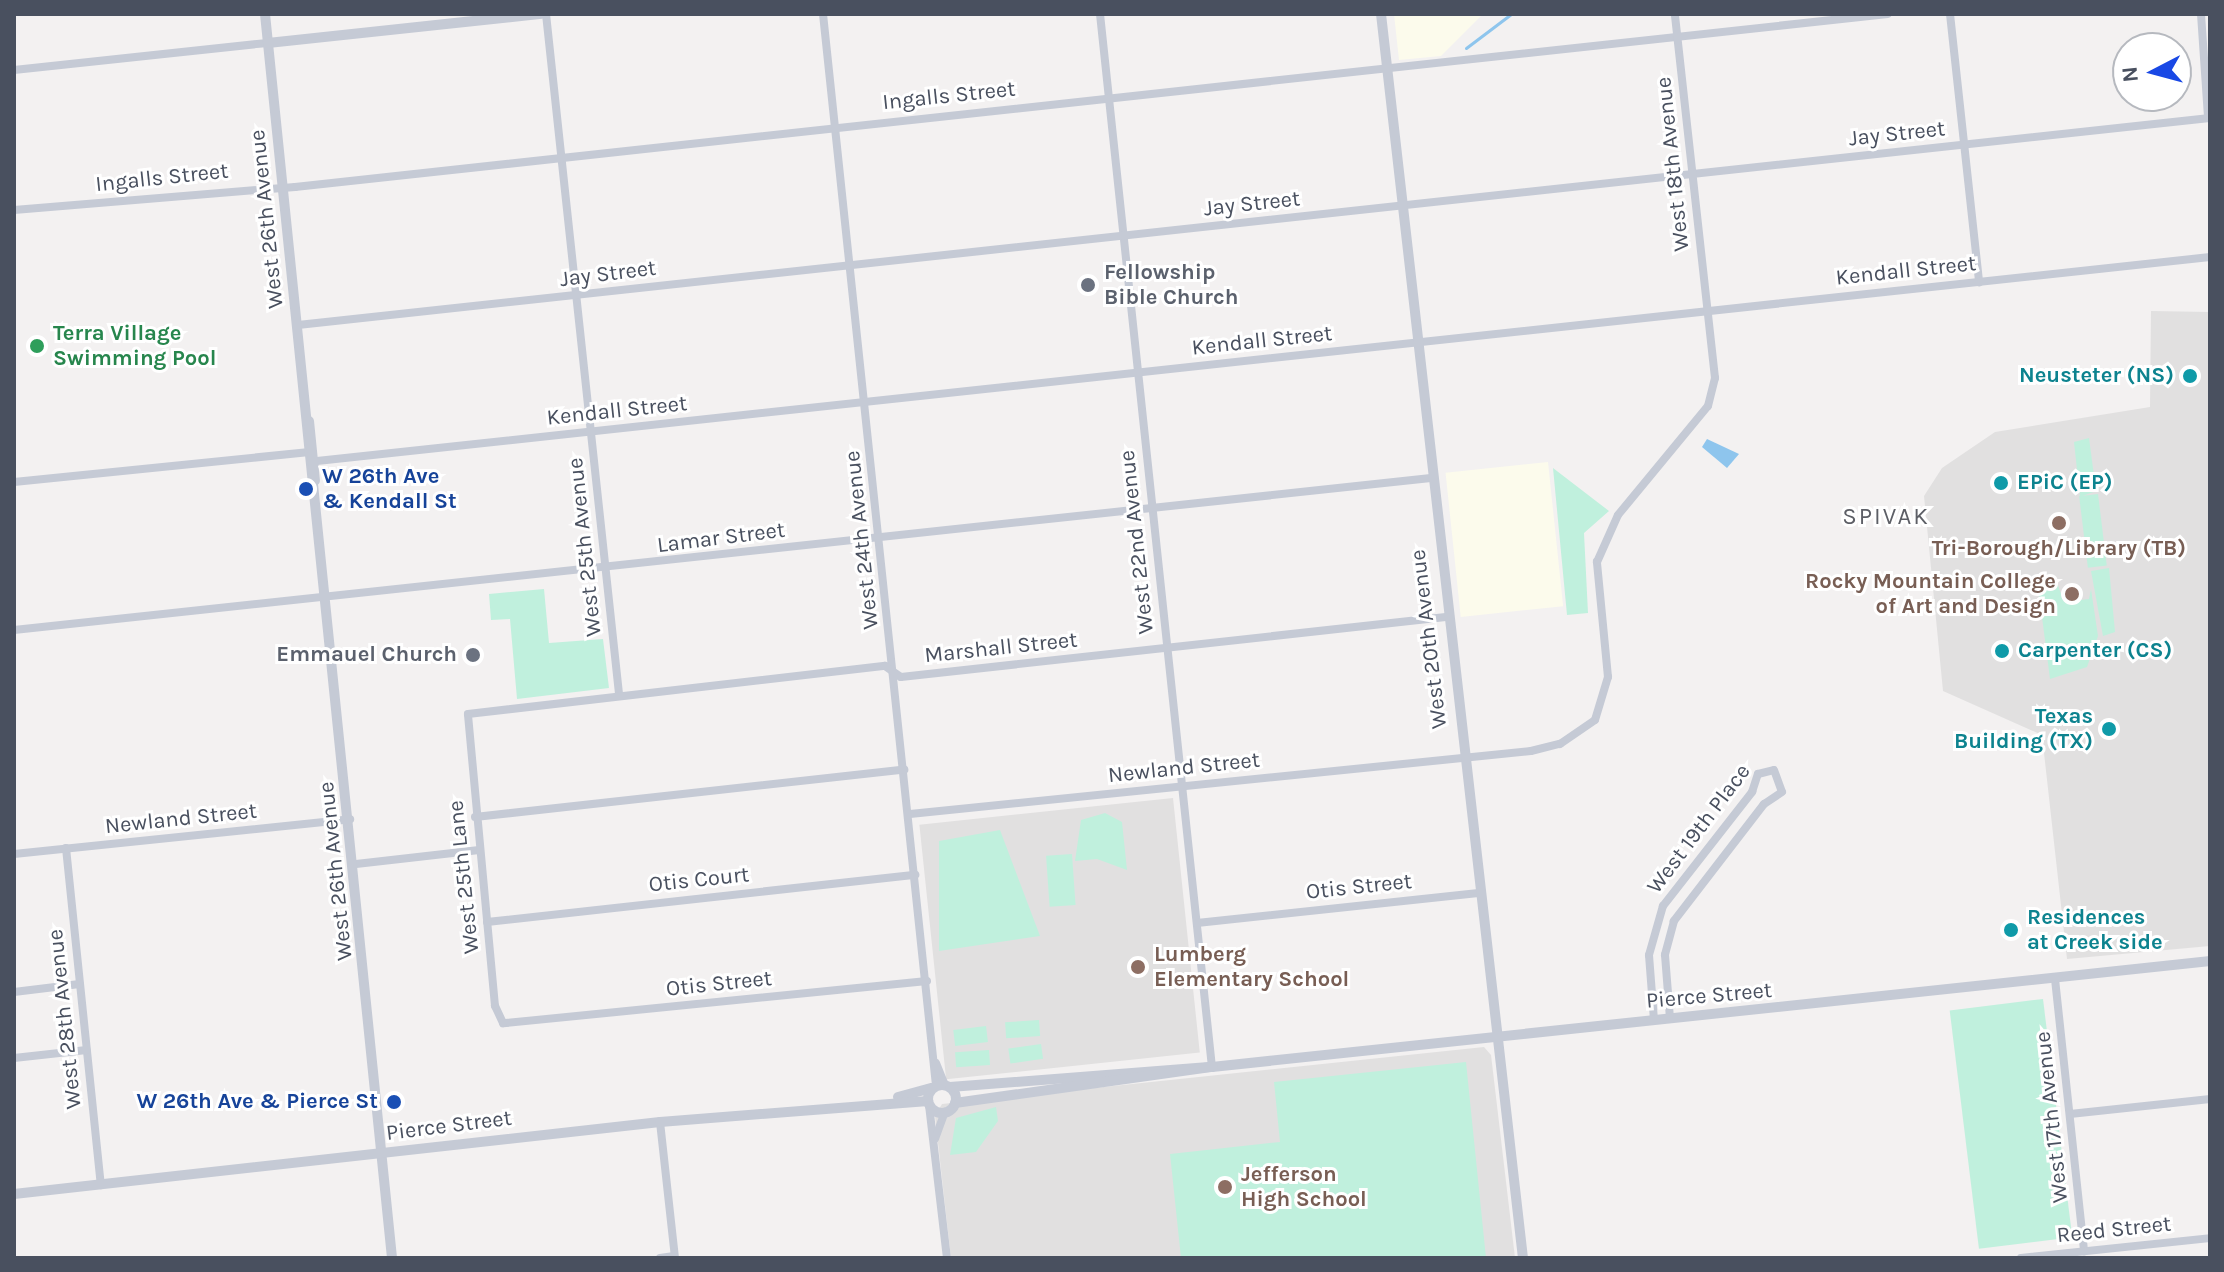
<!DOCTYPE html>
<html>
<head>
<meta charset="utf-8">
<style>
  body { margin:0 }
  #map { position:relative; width:2224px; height:1272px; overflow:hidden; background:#f3f1f1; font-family:Karla,sans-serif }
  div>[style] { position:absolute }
  .commercial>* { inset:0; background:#fcfbec; transform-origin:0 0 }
  .education>* { inset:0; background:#e1e0e0; transform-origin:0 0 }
  .green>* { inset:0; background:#c0f0dd; transform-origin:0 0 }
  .water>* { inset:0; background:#8ec5ed }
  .stream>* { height:3px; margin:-1.5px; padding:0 1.5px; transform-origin:1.5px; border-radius:1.5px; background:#8ec5ed }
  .minor>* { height:8px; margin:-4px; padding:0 4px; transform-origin:4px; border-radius:4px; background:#c5cad5 }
  .tertiary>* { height:10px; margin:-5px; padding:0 5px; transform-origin:5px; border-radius:5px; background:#c5cad5 }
  .tertiary>.ring { margin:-5px; padding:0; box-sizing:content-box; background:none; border:10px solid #c5cad5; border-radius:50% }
  .dots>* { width:22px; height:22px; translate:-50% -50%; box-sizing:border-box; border:4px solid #fff; border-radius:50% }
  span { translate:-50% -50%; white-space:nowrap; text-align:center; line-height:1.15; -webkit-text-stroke:6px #fff; paint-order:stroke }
  .street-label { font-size:22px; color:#49505f }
  .worship-label { font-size:22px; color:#5b616d; font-weight:700 }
  .left { translate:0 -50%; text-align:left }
  .right { translate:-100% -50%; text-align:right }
  .leisure-label { font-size:22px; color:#27864d; font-weight:700 }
  .culture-label { font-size:22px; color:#0d838f; font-weight:700 }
  .transit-label { font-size:22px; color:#164399; font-weight:700 }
  .education-label { font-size:22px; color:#785e54; font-weight:700 }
  .neighbourhood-label { font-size:24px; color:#5d5f66; letter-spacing:2px }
  .frame { position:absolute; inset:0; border:16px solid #49505f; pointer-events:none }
  .north { position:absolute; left:2112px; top:32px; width:80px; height:80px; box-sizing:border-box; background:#fff; border:2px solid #b6b9bf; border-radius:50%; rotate:264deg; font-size:22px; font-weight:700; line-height:32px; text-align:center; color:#49505f }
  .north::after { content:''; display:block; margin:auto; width:28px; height:36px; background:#1948e5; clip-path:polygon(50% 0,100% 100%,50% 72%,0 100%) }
</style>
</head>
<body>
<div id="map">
  <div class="commercial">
    <div style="clip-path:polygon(1394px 14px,1483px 14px,1441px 56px,1399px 60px)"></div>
    <div style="left:1548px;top:462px;width:145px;height:103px;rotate:84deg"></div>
  </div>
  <div class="education">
    <div style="clip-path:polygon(2151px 311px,2210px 312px,2210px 946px,2067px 959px,2042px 735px,1943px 691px,1924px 496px,1942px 468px,1995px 432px,2150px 407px)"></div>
    <div style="left:1173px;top:798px;width:256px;height:255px;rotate:84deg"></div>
    <div style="clip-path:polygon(1484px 1047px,1491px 1055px,1515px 1258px,951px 1258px,935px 1116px,942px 1104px)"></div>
  </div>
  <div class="green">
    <div style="clip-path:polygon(2089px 438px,2096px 491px,2080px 497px,2074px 442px)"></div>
    <div style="clip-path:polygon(1553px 468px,1609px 511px,1584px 533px,1588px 613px,1567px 615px)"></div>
    <div style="left:2098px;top:494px;width:72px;height:19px;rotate:83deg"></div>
    <div style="clip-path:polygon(2109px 568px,2115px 632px,2103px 636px,2091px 571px)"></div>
    <div style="clip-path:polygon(2048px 580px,2056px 580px,2064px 602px,2089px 599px,2091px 589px,2098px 636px,2087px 667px,2050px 679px,2039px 594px)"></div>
    <div style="clip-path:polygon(544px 589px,549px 643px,603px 639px,609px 688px,517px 699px,510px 619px,491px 620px,489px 594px)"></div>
    <div style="clip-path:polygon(1105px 813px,1122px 822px,1127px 870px,1097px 859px,1075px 861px,1081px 820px)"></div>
    <div style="clip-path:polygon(1000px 830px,1040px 936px,939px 951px,939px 841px)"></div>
    <div style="left:1072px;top:854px;width:51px;height:26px;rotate:86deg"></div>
    <div style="left:2043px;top:999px;width:240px;height:94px;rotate:83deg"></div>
    <div style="left:1039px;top:1020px;width:16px;height:34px;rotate:86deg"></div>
    <div style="left:986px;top:1026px;width:16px;height:33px;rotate:83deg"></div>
    <div style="left:1041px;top:1044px;width:15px;height:33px;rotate:82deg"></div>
    <div style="left:989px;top:1050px;width:15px;height:34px;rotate:86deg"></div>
    <div style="clip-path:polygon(1466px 1062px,1486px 1258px,1181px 1258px,1170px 1154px,1280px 1142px,1274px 1082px)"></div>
    <div style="clip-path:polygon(996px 1107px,998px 1121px,976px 1152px,950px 1155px,956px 1118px)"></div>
  </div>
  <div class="water">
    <div style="clip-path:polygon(1707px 439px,1739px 454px,1727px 468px,1702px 447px)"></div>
  </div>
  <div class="stream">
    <div style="left:1466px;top:48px;width:56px;rotate:-37.1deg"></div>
  </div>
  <div class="minor">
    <div style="left:546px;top:14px;width:684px;rotate:83.87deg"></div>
    <div style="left:823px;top:14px;width:1077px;rotate:83.98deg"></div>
    <div style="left:1100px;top:14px;width:1059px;rotate:83.93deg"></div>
    <div style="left:1950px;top:14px;width:270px;rotate:83.8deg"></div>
    <div style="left:2201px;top:14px;width:104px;rotate:86.1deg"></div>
    <div style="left:14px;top:70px;width:255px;rotate:-6.1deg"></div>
    <div style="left:14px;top:210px;width:282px;rotate:-4.7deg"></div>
    <div style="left:295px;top:187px;width:1602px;rotate:-6.2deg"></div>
    <div style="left:298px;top:325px;width:1923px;rotate:-6.18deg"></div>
    <div style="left:317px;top:461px;width:1904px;rotate:-6.15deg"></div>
    <div style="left:14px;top:482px;width:297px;rotate:-5.8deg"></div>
    <div style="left:14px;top:630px;width:1425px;rotate:-6.12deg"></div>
    <div style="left:910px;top:814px;width:624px;rotate:-5.79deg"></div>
    <div style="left:1531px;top:751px;width:30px;rotate:-14deg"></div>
    <div style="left:1560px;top:744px;width:42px;rotate:-34.4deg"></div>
    <div style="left:1595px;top:720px;width:45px;rotate:-73.2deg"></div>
    <div style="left:1608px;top:677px;width:116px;rotate:-95.5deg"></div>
    <div style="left:1597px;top:562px;width:51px;rotate:-65.9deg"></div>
    <div style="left:1618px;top:515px;width:141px;rotate:-50.5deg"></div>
    <div style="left:1708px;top:406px;width:29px;rotate:-76deg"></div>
    <div style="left:1715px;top:378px;width:366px;rotate:-96.3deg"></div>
    <div style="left:475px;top:817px;width:432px;rotate:-6.3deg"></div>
    <div style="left:66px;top:848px;width:339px;rotate:84.1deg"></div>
    <div style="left:14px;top:854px;width:338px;rotate:-5.9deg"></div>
    <div style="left:356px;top:864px;width:124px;rotate:-6.5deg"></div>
    <div style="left:487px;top:922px;width:431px;rotate:-6.3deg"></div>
    <div style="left:1197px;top:923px;width:283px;rotate:-6.1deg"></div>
    <div style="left:2055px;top:979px;width:274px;rotate:83.9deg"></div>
    <div style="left:927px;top:981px;width:426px;rotate:174.3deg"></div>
    <div style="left:503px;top:1023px;width:19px;rotate:-115deg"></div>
    <div style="left:495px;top:1006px;width:293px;rotate:-95.3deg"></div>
    <div style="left:468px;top:714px;width:420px;rotate:-6.6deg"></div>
    <div style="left:885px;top:666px;width:19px;rotate:35deg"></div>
    <div style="left:901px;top:677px;width:548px;rotate:-6.28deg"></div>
    <div style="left:14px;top:992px;width:66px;rotate:-6.9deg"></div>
    <div style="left:1654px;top:1020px;width:65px;rotate:-94.4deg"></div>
    <div style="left:1649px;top:955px;width:51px;rotate:-74.1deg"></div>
    <div style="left:1663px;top:906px;width:145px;rotate:-52deg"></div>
    <div style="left:1752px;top:792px;width:19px;rotate:-72deg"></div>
    <div style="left:1758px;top:774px;width:16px;rotate:-14deg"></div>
    <div style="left:1774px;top:770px;width:23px;rotate:70deg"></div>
    <div style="left:1782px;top:792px;width:22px;rotate:146deg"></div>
    <div style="left:1764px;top:804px;width:148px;rotate:127.6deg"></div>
    <div style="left:1674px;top:921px;width:35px;rotate:105deg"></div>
    <div style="left:1665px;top:955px;width:64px;rotate:85.5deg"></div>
    <div style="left:14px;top:1058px;width:73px;rotate:-6.3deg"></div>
    <div style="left:936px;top:1063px;width:24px;rotate:68deg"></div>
    <div style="left:929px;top:1105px;width:154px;rotate:83.3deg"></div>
    <div style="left:2070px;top:1114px;width:141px;rotate:-6.1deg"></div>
    <div style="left:660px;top:1122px;width:137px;rotate:83.7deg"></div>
    <div style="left:935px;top:1139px;width:29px;rotate:-70deg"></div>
    <div style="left:660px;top:1258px;width:14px;rotate:-8deg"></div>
    <div style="left:2021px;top:1258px;width:190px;rotate:-6deg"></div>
  </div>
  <div class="tertiary">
    <div style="left:265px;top:14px;width:1250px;rotate:84.17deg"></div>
    <div style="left:1381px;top:14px;width:1252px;rotate:83.49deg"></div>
    <div style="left:268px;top:43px;width:275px;rotate:-6.1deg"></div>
    <div style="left:309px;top:421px;width:60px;rotate:84.3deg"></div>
    <div class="ring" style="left:928px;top:1085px;width:18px;height:18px"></div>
    <div style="left:950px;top:1087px;width:263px;rotate:-4.4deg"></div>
    <div style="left:1212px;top:1067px;width:1004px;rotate:-6.06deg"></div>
    <div style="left:898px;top:1097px;width:35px;rotate:-15deg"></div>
    <div style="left:955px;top:1103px;width:260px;rotate:-8deg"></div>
    <div style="left:14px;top:1194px;width:650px;rotate:-6.36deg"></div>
    <div style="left:660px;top:1122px;width:269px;rotate:-4.5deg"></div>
  </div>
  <div class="dots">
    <div style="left:1088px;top:285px;background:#6b7280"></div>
    <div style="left:37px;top:346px;background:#2e9e5b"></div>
    <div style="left:2190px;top:376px;background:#0f9aa8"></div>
    <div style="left:2001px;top:483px;background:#0f9aa8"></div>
    <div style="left:306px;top:489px;background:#1a4fb4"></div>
    <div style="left:2059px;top:523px;background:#8d6e63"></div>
    <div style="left:2072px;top:594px;background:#8d6e63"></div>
    <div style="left:2002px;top:651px;background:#0f9aa8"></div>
    <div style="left:473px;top:655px;background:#6b7280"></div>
    <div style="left:2109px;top:729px;background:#0f9aa8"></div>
    <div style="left:2011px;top:930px;background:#0f9aa8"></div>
    <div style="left:1138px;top:967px;background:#8d6e63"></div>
    <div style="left:394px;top:1102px;background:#1a4fb4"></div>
    <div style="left:1225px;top:1187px;background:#8d6e63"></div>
  </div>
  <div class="street-label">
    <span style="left:949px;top:96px;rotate:-6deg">Ingalls Street</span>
    <span style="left:1897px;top:134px;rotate:-6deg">Jay Street</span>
    <span style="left:1673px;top:164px;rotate:-96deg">West 18th Avenue</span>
    <span style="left:162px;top:178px;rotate:-6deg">Ingalls Street</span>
    <span style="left:1252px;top:204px;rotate:-6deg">Jay Street</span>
    <span style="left:267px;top:219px;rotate:-96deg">West 26th Avenue</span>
    <span style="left:1906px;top:271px;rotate:-6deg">Kendall Street</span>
    <span style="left:608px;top:274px;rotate:-7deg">Jay Street</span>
    <span style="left:1262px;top:341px;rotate:-6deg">Kendall Street</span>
    <span style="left:617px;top:411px;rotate:-6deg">Kendall Street</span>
    <span style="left:721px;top:538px;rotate:-7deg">Lamar Street</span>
    <span style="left:862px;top:540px;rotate:-96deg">West 24th Avenue</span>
    <span style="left:1137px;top:542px;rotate:-96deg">West 22nd Avenue</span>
    <span style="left:585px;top:547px;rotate:-96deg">West 25th Avenue</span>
    <span style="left:1429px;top:639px;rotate:-97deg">West 20th Avenue</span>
    <span style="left:1001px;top:648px;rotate:-6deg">Marshall Street</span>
    <span style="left:1184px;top:768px;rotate:-6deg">Newland Street</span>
    <span style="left:181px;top:819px;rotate:-6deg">Newland Street</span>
    <span style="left:1699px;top:829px;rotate:-53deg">West 19th Place</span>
    <span style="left:336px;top:871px;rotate:-96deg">West 26th Avenue</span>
    <span style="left:464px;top:877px;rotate:-96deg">West 25th Lane</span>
    <span style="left:699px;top:880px;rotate:-6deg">Otis Court</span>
    <span style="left:1359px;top:887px;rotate:-6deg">Otis Street</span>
    <span style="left:719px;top:984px;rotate:-6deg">Otis Street</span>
    <span style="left:1709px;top:996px;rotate:-5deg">Pierce Street</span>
    <span style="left:65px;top:1019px;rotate:-96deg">West 28th Avenue</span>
    <span style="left:2052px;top:1117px;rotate:-96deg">West 17th Avenue</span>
    <span style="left:449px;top:1126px;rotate:-7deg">Pierce Street</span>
    <span style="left:2114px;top:1230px;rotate:-6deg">Reed Street</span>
  </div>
  <div class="worship-label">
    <span class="left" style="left:1104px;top:285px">Fellowship<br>Bible Church</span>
    <span class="right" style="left:457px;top:655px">Emmauel Church</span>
  </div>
  <div class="leisure-label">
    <span class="left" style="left:53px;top:346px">Terra Village<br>Swimming Pool</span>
  </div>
  <div class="culture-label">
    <span class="right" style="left:2174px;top:376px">Neusteter (NS)</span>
    <span class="left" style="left:2017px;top:483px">EPiC (EP)</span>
    <span class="left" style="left:2018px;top:651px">Carpenter (CS)</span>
    <span class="right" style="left:2093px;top:729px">Texas<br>Building (TX)</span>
    <span class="left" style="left:2027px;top:930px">Residences<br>at Creek side</span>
  </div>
  <div class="transit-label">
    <span class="left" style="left:322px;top:489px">W 26th Ave<br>&amp; Kendall St</span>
    <span class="right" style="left:378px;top:1102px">W 26th Ave &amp; Pierce St</span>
  </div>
  <div class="education-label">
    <span style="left:2059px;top:549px">Tri-Borough/Library (TB)</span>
    <span class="right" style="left:2056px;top:594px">Rocky Mountain College<br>of Art and Design</span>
    <span class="left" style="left:1154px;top:967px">Lumberg<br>Elementary School</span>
    <span class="left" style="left:1241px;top:1187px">Jefferson<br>High School</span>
  </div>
  <div class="neighbourhood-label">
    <span style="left:1886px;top:517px">SPIVAK</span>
  </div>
  <div class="frame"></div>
  <div class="north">N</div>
</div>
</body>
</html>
